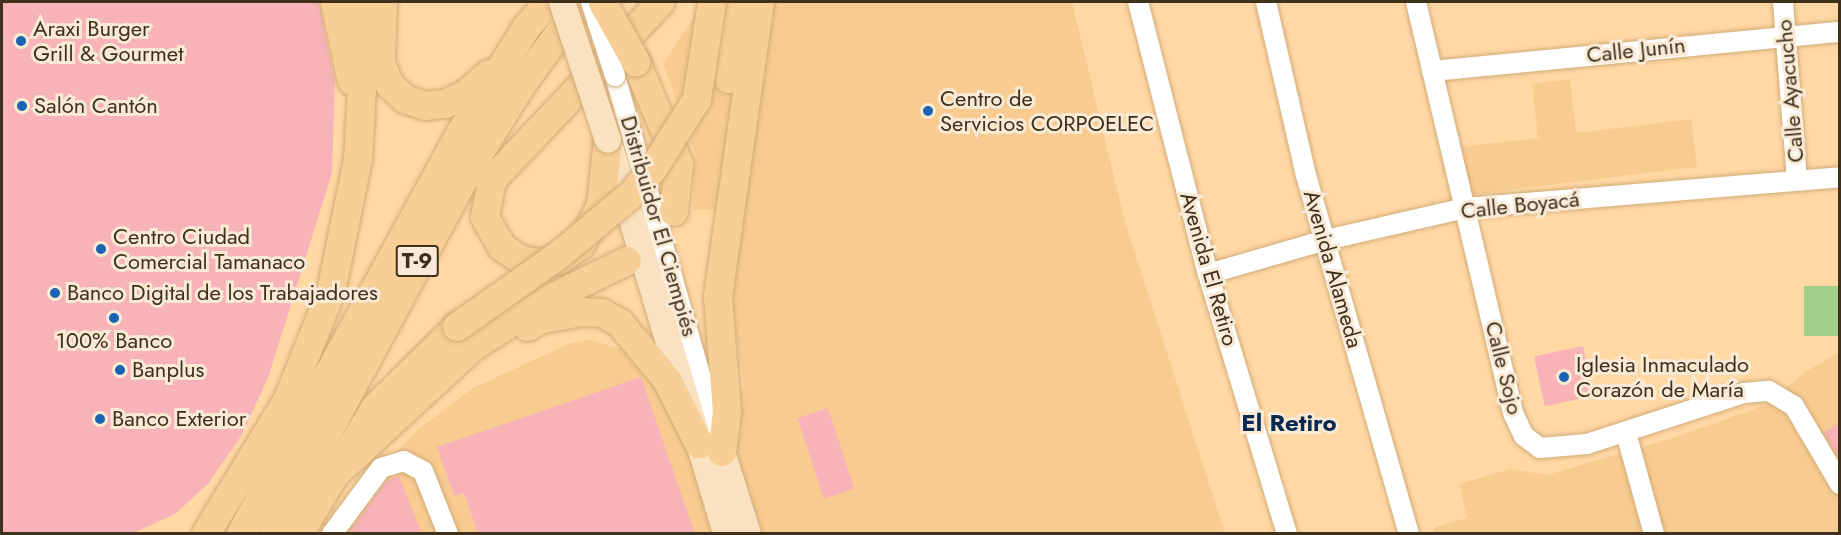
<!DOCTYPE html>
<html>
<head>
<meta charset="utf-8">
<style>
  body { margin:0 }
  #map { position:relative; width:1841px; height:535px; overflow:hidden; background:#ffd8a4; font-family:Jost,sans-serif }
  div>[style] { position:absolute }
  .built>* { inset:0; background:#f8cc91 }
  .green>* { inset:0; background:#a2cf88; transform-origin:0 0 }
  .building>* { inset:0; background:#f7b3b7; transform-origin:0 0 }
  .roads { filter:drop-shadow(0 0 2px #d1ac79) drop-shadow(0 0 2px #d1ac79) }
  .minor>* { height:20px; margin:-10px; padding:0 10px; transform-origin:10px; border-radius:10px; background:#fff }
  .major>* { height:26px; margin:-13px; padding:0 13px; transform-origin:13px; border-radius:13px; background:#fae2c0 }
  .highway>* { height:28px; margin:-14px; padding:0 14px; transform-origin:14px; border-radius:14px; background:#f7ce96 }
  .bridges { filter:drop-shadow(0 0 2px #d1ac79) drop-shadow(0 0 2px #d1ac79) }
  .minor-bridge>* { height:20px; margin:-10px; padding:0 10px; transform-origin:10px; border-radius:10px; background:#fff }
  .major-bridge>* { height:26px; margin:-13px; padding:0 13px; transform-origin:13px; border-radius:13px; background:#fae2c0 }
  .highway-bridge>* { height:28px; margin:-14px; padding:0 14px; transform-origin:14px; border-radius:14px; background:#f7ce96 }
  .dots>* { width:16px; height:16px; translate:-50% -50%; box-sizing:border-box; border:3px solid #f9ead5; border-radius:50% }
  span { translate:-50% -50%; white-space:nowrap; text-align:center; line-height:1.15; -webkit-text-stroke:6px #f9ead5; paint-order:stroke }
  .shield-label span { padding:2px 4px; background:#f9ead5; border:2px solid; border-radius:4px; -webkit-text-stroke-width:0 }
  .shield-label { font-size:21px; color:#3f301b; font-weight:700 }
  .poi-label { font-size:22px; color:#3f301b }
  .left { translate:0 -50%; text-align:left }
  .street-label { font-size:22px; color:#3f301b }
  .neighbourhood-label { font-size:24px; color:#07294f; font-weight:700 }
  .frame { position:absolute; inset:0; border:3px solid #3f301b; pointer-events:none }
</style>
</head>
<body>
<div id="map">
  <div class="built">
    <div style="clip-path:polygon(704px 2px,1072px 2px,1125px 222px,1225px 533px,332px 534px,365px 486px,417px 430px,473px 388px,571px 343px,590px 340px,631px 352px,645px 362px,675px 421px,745px 388px,731px 304px,734px 210px,693px 210px,695px 153px,663px 64px)"></div>
    <div style="clip-path:polygon(1570px 79px,1576px 133px,1691px 119px,1697px 167px,1467px 195px,1461px 147px,1538px 138px,1532px 84px)"></div>
    <div style="clip-path:polygon(1839px 352px,1839px 533px,1435px 534px,1433px 528px,1467px 518px,1459px 484px,1511px 469px,1547px 475px,1667px 440px,1766px 405px,1805px 372px)"></div>
  </div>
  <div class="green">
    <div style="left:1839px;top:286px;width:50px;height:35px;rotate:90deg"></div>
  </div>
  <div class="building">
    <div style="clip-path:polygon(2px 2px,319px 2px,335px 82px,332px 173px,268px 378px,241px 436px,208px 484px,175px 514px,131px 534px,2px 534px)"></div>
    <div style="left:1583px;top:346px;width:51px;height:50px;rotate:78deg"></div>
    <div style="clip-path:polygon(641px 377px,695px 534px,478px 534px,464px 493px,454px 496px,437px 447px)"></div>
    <div style="left:828px;top:408px;width:85px;height:32px;rotate:72deg"></div>
    <div style="clip-path:polygon(1839px 423px,1839px 460px,1824px 433px)"></div>
    <div style="clip-path:polygon(399px 476px,422px 534px,347px 534px,387px 480px)"></div>
  </div>
  <div class="roads">
    <div class="minor">
      <div style="left:1138px;top:2px;width:281px;rotate:75.6deg"></div>
      <div style="left:1208px;top:274px;width:272px;rotate:73.1deg"></div>
      <div style="left:1266px;top:2px;width:178px;rotate:77deg"></div>
      <div style="left:1306px;top:175px;width:373px;rotate:74deg"></div>
      <div style="left:1416px;top:2px;width:424px;rotate:76.7deg"></div>
      <div style="left:1514px;top:415px;width:23px;rotate:65deg"></div>
      <div style="left:1524px;top:436px;width:20px;rotate:37deg"></div>
      <div style="left:1540px;top:448px;width:47px;rotate:-4.9deg"></div>
      <div style="left:1587px;top:444px;width:165px;rotate:-18deg"></div>
      <div style="left:1744px;top:393px;width:25px;rotate:-5deg"></div>
      <div style="left:1769px;top:391px;width:29px;rotate:31deg"></div>
      <div style="left:1794px;top:406px;width:91px;rotate:59.5deg"></div>
      <div style="left:1783px;top:2px;width:179px;rotate:85.5deg"></div>
      <div style="left:1432px;top:71px;width:410px;rotate:-5.5deg"></div>
      <div style="left:615px;top:76px;width:380px;rotate:74.1deg"></div>
      <div style="left:1208px;top:274px;width:123px;rotate:-16.1deg"></div>
      <div style="left:1326px;top:240px;width:144px;rotate:-12.9deg"></div>
      <div style="left:1466px;top:208px;width:375px;rotate:-4.7deg"></div>
      <div style="left:1626px;top:433px;width:105px;rotate:74.5deg"></div>
      <div style="left:332px;top:534px;width:82px;rotate:-53.4deg"></div>
      <div style="left:381px;top:468px;width:24px;rotate:-17deg"></div>
      <div style="left:404px;top:461px;width:21px;rotate:28deg"></div>
      <div style="left:423px;top:471px;width:68px;rotate:68.4deg"></div>
    </div>
    <div class="major">
      <div style="left:609px;top:143px;width:408px;rotate:73.3deg"></div>
      <div style="left:722px;top:452px;width:86px;rotate:72.4deg"></div>
    </div>
    <div class="highway">
      <div style="left:335px;top:2px;width:81px;rotate:77.9deg"></div>
      <div style="left:383px;top:2px;width:61px;rotate:91.9deg"></div>
      <div style="left:381px;top:63px;width:24px;rotate:68deg"></div>
      <div style="left:390px;top:85px;width:21px;rotate:43deg"></div>
      <div style="left:405px;top:99px;width:21px;rotate:19deg"></div>
      <div style="left:425px;top:106px;width:20px;rotate:-6deg"></div>
      <div style="left:445px;top:104px;width:23px;rotate:-25deg"></div>
      <div style="left:466px;top:94px;width:30px;rotate:-41deg"></div>
      <div style="left:636px;top:62px;width:111px;rotate:67.1deg"></div>
      <div style="left:679px;top:164px;width:48px;rotate:95.9deg"></div>
      <div style="left:729px;top:79px;width:77px;rotate:-86.3deg"></div>
      <div style="left:608px;top:140px;width:65px;rotate:96.1deg"></div>
      <div style="left:601px;top:205px;width:45px;rotate:116.6deg"></div>
      <div style="left:581px;top:245px;width:27px;rotate:146deg"></div>
      <div style="left:559px;top:260px;width:19px;rotate:171deg"></div>
      <div style="left:540px;top:263px;width:19px;rotate:-171deg"></div>
      <div style="left:521px;top:260px;width:23px;rotate:-146deg"></div>
      <div style="left:502px;top:247px;width:34px;rotate:-120deg"></div>
      <div style="left:485px;top:217px;width:38px;rotate:-79deg"></div>
      <div style="left:492px;top:180px;width:245px;rotate:-46.5deg"></div>
      <div style="left:528px;top:327px;width:16px;rotate:-30deg"></div>
      <div style="left:542px;top:319px;width:41px;rotate:-9.9deg"></div>
      <div style="left:582px;top:312px;width:20px;rotate:3deg"></div>
      <div style="left:602px;top:313px;width:21px;rotate:29deg"></div>
      <div style="left:620px;top:323px;width:74px;rotate:50.5deg"></div>
      <div style="left:667px;top:380px;width:72px;rotate:63.4deg"></div>
      <div style="left:722px;top:452px;width:40px;rotate:-82.9deg"></div>
      <div style="left:727px;top:412px;width:115px;rotate:-94.5deg"></div>
      <div style="left:718px;top:297px;width:298px;rotate:-81.9deg"></div>
      <div style="left:330px;top:479px;width:195px;rotate:-42.7deg"></div>
      <div style="left:473px;top:347px;width:85px;rotate:-32.6deg"></div>
      <div style="left:545px;top:301px;width:91px;rotate:-26deg"></div>
      <div style="left:206px;top:534px;width:158px;rotate:-58.7deg"></div>
      <div style="left:288px;top:399px;width:115px;rotate:-68.1deg"></div>
      <div style="left:331px;top:292px;width:136px;rotate:-78.5deg"></div>
      <div style="left:358px;top:159px;width:121px;rotate:-86.7deg"></div>
      <div style="left:365px;top:38px;width:36px;rotate:-99deg"></div>
      <div style="left:241px;top:534px;width:462px;rotate:-61.3deg"></div>
      <div style="left:463px;top:129px;width:119px;rotate:-58deg"></div>
      <div style="left:526px;top:28px;width:35px;rotate:-49deg"></div>
      <div style="left:273px;top:534px;width:416px;rotate:-61.7deg"></div>
      <div style="left:470px;top:168px;width:100px;rotate:-58.1deg"></div>
      <div style="left:523px;top:83px;width:100px;rotate:-53.9deg"></div>
      <div style="left:299px;top:534px;width:147px;rotate:-58.9deg"></div>
      <div style="left:375px;top:408px;width:115px;rotate:-44.6deg"></div>
    </div>
  </div>
  <div class="bridges">
    <div class="minor-bridge">
      <div style="left:591px;top:2px;width:78px;rotate:72deg"></div>
    </div>
    <div class="major-bridge">
      <div style="left:562px;top:2px;width:145px;rotate:71.6deg"></div>
    </div>
    <div class="highway-bridge">
      <div style="left:603px;top:3px;width:68px;rotate:60.8deg"></div>
      <div style="left:457px;top:327px;width:125px;rotate:-35.2deg"></div>
      <div style="left:559px;top:255px;width:94px;rotate:-39.8deg"></div>
      <div style="left:631px;top:195px;width:34px;rotate:-50deg"></div>
      <div style="left:653px;top:169px;width:83px;rotate:-57.8deg"></div>
      <div style="left:697px;top:99px;width:98px;rotate:-81.2deg"></div>
    </div>
  </div>
  <div class="dots">
    <div style="left:21px;top:41px;background:#1a63b2"></div>
    <div style="left:22px;top:106px;background:#1a63b2"></div>
    <div style="left:928px;top:111px;background:#1a63b2"></div>
    <div style="left:101px;top:249px;background:#1a63b2"></div>
    <div style="left:55px;top:293px;background:#1a63b2"></div>
    <div style="left:114px;top:318px;background:#1a63b2"></div>
    <div style="left:120px;top:370px;background:#1a63b2"></div>
    <div style="left:1564px;top:377px;background:#1a63b2"></div>
    <div style="left:100px;top:419px;background:#1a63b2"></div>
  </div>
  <div class="shield-label">
    <span style="left:417px;top:261px">T-9</span>
  </div>
  <div class="poi-label">
    <span class="left" style="left:33px;top:41px">Araxi Burger<br>Grill &amp; Gourmet</span>
    <span class="left" style="left:940px;top:111px">Centro de<br>Servicios CORPOELEC</span>
    <span class="left" style="left:34px;top:106px">Salón Cantón</span>
    <span class="left" style="left:113px;top:249px">Centro Ciudad<br>Comercial Tamanaco</span>
    <span class="left" style="left:67px;top:293px">Banco Digital de los Trabajadores</span>
    <span style="left:114px;top:341px">100% Banco</span>
    <span class="left" style="left:1576px;top:377px">Iglesia Inmaculado<br>Corazón de María</span>
    <span class="left" style="left:132px;top:370px">Banplus</span>
    <span class="left" style="left:112px;top:419px">Banco Exterior</span>
  </div>
  <div class="street-label">
    <span style="left:1636px;top:50px;rotate:-6deg">Calle Junín</span>
    <span style="left:1790px;top:91px;rotate:-95deg">Calle Ayacucho</span>
    <span style="left:1520px;top:205px;rotate:-6deg">Calle Boyacá</span>
    <span style="left:659px;top:226px;rotate:74deg">Distribuidor El Ciempiés</span>
    <span style="left:1209px;top:269px;rotate:74deg">Avenida El Retiro</span>
    <span style="left:1333px;top:269px;rotate:74deg">Avenida Alameda</span>
    <span style="left:1504px;top:368px;rotate:76deg">Calle Sojo</span>
  </div>
  <div class="neighbourhood-label">
    <span style="left:1289px;top:423px">El Retiro</span>
  </div>
  <div class="frame"></div>
</div>
</body>
</html>
